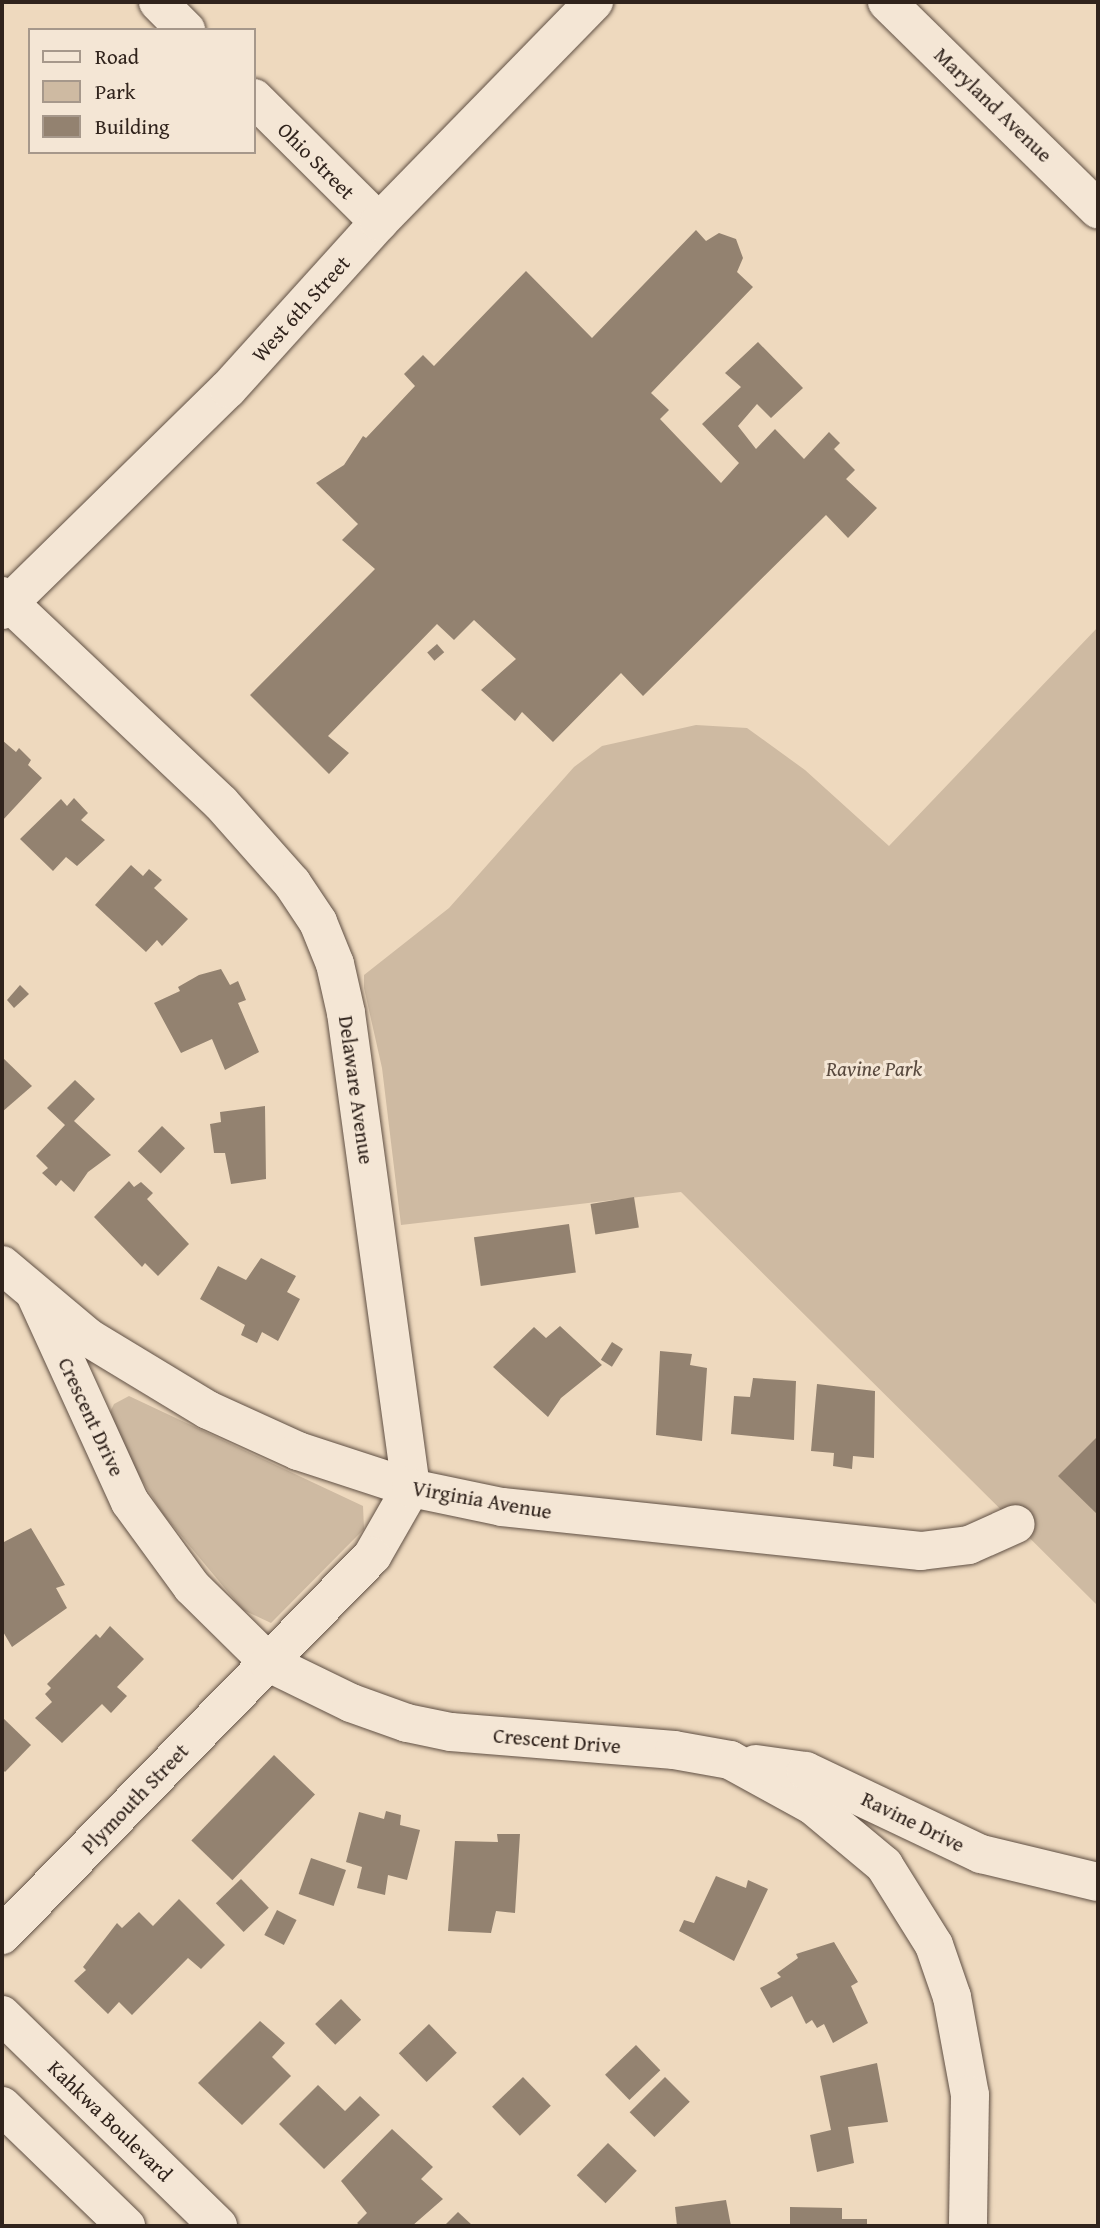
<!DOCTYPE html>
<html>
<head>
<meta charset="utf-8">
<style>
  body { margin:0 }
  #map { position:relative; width:1100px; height:2228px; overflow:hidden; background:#eed9be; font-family:"Gentium Book Plus",serif }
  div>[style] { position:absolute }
  .green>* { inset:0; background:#cebaa2 }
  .building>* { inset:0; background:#938270; transform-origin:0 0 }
  .roads { filter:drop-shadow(0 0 2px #605044) drop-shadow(0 0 2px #605044) }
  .minor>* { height:38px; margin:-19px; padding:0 19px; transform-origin:19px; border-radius:19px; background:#f4e6d5 }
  span { translate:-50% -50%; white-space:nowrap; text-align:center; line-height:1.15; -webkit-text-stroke:6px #f4e6d5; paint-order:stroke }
  .street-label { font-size:21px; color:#30231c }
  .park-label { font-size:21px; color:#58493e; font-style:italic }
  .frame { position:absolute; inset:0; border:4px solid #30231c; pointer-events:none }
  .legend { position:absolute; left:28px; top:28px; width:228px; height:126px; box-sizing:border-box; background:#f4e6d5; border:2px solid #a6988b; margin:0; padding:9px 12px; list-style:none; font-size:21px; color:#30231c }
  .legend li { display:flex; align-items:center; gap:14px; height:35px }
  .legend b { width:35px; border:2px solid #a6988b }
</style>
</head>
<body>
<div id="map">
  <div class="green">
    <div style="clip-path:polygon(1098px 627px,1098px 1606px,681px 1192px,401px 1225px,382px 1068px,364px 988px,364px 975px,449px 908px,574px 767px,602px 746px,696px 725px,747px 728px,805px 770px,889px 846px)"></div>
    <div style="clip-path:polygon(129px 1396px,363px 1506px,364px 1529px,271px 1623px,243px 1610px,163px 1514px,130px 1461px,110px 1412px,114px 1404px)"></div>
  </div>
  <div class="building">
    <div style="clip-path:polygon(696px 230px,706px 241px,719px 233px,736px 239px,743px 258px,737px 272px,753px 287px,651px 393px,669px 410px,660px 419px,721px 483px,739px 463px,702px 424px,741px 387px,725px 373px,758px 342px,803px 388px,771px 418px,757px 404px,738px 426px,756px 449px,775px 429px,804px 459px,829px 432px,840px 443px,834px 449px,855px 470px,846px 479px,877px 508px,848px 538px,826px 515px,643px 696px,621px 673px,553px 742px,522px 712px,515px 721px,481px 690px,516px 659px,474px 620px,454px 640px,437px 624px,328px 736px,349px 753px,329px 774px,250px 695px,375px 569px,342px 540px,358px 524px,316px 483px,344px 465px,363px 436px,366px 438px,415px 386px,404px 374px,423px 355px,434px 366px,526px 271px,592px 338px)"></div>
    <div style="left:437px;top:644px;width:11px;height:13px;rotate:49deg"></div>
    <div style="clip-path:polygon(2px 740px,16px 752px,19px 748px,31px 760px,28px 765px,42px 778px,2px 821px)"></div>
    <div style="clip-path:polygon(74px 798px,88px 813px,81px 820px,105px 840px,77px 866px,66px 857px,53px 871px,20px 839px,61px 799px,67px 806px)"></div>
    <div style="clip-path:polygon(131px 865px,143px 876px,149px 869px,162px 880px,154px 888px,188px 919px,162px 946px,157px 940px,146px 952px,95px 905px)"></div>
    <div style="clip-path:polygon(221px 969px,230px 985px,238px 981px,246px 1000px,238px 1003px,259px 1052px,225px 1070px,212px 1039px,181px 1053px,154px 1003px,180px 991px,178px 987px,199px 975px)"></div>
    <div style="clip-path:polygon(20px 985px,29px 994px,14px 1008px,7px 1000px)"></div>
    <div style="clip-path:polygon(2px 1057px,32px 1086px,2px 1112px)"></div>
    <div style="clip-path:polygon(75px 1080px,95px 1099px,74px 1121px,111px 1155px,88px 1172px,74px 1192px,61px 1180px,56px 1186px,42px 1173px,48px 1168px,36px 1156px,65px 1125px,47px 1108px)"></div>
    <div style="clip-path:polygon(265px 1106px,266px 1179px,231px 1184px,225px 1153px,214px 1153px,210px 1124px,221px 1122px,220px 1112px)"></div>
    <div style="left:162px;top:1126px;width:32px;height:35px;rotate:44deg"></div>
    <div style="clip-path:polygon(129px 1181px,134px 1187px,141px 1182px,153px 1193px,147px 1199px,189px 1244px,158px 1276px,145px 1263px,142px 1267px,94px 1217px)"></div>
    <div style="left:634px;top:1197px;width:31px;height:44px;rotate:81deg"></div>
    <div style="left:569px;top:1224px;width:49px;height:96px;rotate:82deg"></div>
    <div style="clip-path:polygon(261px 1258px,296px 1276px,287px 1292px,300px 1299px,278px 1341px,262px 1332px,257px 1343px,241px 1335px,245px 1325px,200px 1299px,218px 1266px,246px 1280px)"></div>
    <div style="clip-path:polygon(560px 1326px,602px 1365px,561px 1398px,548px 1417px,493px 1367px,534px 1327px,546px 1338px)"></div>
    <div style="left:612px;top:1342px;width:13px;height:21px;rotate:32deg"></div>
    <div style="clip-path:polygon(660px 1351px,692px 1354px,690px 1365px,707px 1368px,702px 1441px,656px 1435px)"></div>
    <div style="clip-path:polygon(753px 1378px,796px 1381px,794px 1440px,731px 1434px,734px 1396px,750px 1397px)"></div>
    <div style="clip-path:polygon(817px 1384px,875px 1391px,874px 1458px,853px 1456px,852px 1469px,833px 1466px,834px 1453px,811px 1451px)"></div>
    <div style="clip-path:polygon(1098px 1436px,1098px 1515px,1058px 1476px)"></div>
    <div style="clip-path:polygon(31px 1528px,65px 1585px,56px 1588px,67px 1608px,12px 1647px,2px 1630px,2px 1543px)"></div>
    <div style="clip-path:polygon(110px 1626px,144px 1659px,117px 1687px,127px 1696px,111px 1713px,102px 1704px,62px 1743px,35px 1718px,52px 1702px,45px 1694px,51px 1688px,47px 1684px,96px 1634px,100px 1638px)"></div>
    <div style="clip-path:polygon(2px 1717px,31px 1745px,5px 1772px,2px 1769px)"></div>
    <div style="left:274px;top:1755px;width:57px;height:119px;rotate:44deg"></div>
    <div style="clip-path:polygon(386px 1811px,401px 1815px,400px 1825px,420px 1830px,407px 1880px,388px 1875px,385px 1895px,357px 1888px,362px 1867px,346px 1862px,359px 1812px,384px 1819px)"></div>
    <div style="clip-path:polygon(497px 1834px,520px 1834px,515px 1913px,496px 1911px,491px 1933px,448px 1931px,455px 1841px,498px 1842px)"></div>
    <div style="left:311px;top:1858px;width:37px;height:38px;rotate:19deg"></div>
    <div style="clip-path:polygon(716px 1876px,746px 1888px,748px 1880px,768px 1889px,734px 1961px,679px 1931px,684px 1920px,694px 1923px)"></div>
    <div style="left:241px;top:1879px;width:40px;height:35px;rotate:46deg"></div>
    <div style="clip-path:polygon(179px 1899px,225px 1945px,201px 1969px,188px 1958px,132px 2015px,119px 2002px,108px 2014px,74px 1981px,86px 1970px,83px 1967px,117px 1923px,122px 1928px,139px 1912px,153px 1926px)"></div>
    <div style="left:277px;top:1910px;width:22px;height:28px;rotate:27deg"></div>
    <div style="clip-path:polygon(834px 1942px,858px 1982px,851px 1986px,868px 2023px,833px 2043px,824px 2024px,817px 2028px,812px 2020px,806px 2024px,792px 1996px,771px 2008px,760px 1988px,781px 1977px,777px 1973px,798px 1958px,796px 1954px)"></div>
    <div style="left:341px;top:1999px;width:29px;height:36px;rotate:46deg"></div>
    <div style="clip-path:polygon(260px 2021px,285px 2043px,272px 2057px,291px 2076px,242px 2125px,198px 2083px)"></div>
    <div style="left:429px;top:2024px;width:40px;height:42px;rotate:46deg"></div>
    <div style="left:636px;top:2045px;width:35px;height:43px;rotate:46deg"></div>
    <div style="clip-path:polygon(877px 2063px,888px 2122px,848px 2127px,854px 2163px,817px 2172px,810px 2135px,831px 2130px,820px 2076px)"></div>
    <div style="left:523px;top:2077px;width:40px;height:43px;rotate:46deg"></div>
    <div style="left:665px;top:2077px;width:35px;height:50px;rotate:45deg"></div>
    <div style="clip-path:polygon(318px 2085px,345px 2111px,360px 2096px,380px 2115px,324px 2169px,279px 2124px)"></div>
    <div style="clip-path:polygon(392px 2129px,433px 2167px,421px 2179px,443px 2199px,412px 2226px,361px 2226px,357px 2223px,367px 2213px,341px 2181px)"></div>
    <div style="left:608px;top:2143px;width:40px;height:45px;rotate:44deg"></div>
    <div style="clip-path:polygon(726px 2200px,731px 2226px,677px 2226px,675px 2207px)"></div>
    <div style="clip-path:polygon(790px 2207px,842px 2208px,842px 2219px,867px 2219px,867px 2226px,790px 2226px)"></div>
    <div style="clip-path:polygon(458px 2212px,473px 2226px,444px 2226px)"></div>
  </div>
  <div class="roads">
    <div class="minor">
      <div style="left:158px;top:2px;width:40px;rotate:45deg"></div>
      <div style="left:887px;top:2px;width:296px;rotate:44.5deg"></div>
      <div style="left:254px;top:98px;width:176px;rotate:44.8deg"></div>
      <div style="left:2px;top:596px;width:301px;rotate:43.4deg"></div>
      <div style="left:221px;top:803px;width:107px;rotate:48.4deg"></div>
      <div style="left:292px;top:883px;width:47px;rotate:56.3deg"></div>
      <div style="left:318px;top:922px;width:45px;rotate:68deg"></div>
      <div style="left:335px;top:964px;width:50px;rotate:77.3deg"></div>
      <div style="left:346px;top:1013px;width:479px;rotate:82.2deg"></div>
      <div style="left:411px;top:1488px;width:78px;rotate:119.8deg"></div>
      <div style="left:372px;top:1556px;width:530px;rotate:134.31deg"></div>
      <div style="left:2px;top:610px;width:316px;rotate:-44.4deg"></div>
      <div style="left:228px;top:389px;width:225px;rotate:-47.9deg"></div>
      <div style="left:379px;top:222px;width:308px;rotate:-45.7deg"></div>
      <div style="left:2px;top:1265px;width:114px;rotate:40deg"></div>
      <div style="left:89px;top:1338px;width:139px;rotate:31.2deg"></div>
      <div style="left:208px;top:1410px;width:99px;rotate:24.5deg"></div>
      <div style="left:298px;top:1451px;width:119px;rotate:18.1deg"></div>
      <div style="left:411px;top:1488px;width:93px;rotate:11.8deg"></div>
      <div style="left:502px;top:1507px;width:421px;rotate:6deg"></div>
      <div style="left:921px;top:1551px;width:48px;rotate:-7.1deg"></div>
      <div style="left:969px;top:1545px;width:51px;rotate:-24.1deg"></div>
      <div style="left:36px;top:1296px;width:226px;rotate:65.5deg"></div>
      <div style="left:130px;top:1502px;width:105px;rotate:53.9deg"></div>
      <div style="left:192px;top:1587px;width:108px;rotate:44.6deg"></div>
      <div style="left:269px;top:1663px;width:91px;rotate:26deg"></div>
      <div style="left:351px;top:1703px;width:59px;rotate:19.7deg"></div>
      <div style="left:407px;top:1723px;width:45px;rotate:11.6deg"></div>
      <div style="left:451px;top:1732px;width:224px;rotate:4.6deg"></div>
      <div style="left:674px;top:1750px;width:57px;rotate:10.1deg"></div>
      <div style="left:730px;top:1760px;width:94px;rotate:28.8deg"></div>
      <div style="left:812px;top:1805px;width:94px;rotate:39.8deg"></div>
      <div style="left:884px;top:1865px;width:94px;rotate:58deg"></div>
      <div style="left:934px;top:1945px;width:55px;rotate:70.9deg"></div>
      <div style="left:952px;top:1997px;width:100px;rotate:79.6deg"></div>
      <div style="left:970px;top:2095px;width:131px;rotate:90.9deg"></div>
      <div style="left:756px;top:1764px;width:50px;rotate:8deg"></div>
      <div style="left:806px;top:1771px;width:194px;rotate:25.4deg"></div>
      <div style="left:981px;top:1854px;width:120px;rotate:13.5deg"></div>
      <div style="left:2px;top:2015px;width:302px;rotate:44.3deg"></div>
      <div style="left:2px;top:2106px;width:173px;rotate:44.1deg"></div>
    </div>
  </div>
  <div class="street-label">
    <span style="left:993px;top:105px;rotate:44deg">Maryland Avenue</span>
    <span style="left:316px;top:161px;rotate:45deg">Ohio Street</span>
    <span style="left:301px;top:309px;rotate:-48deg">West 6th Street</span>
    <span style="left:356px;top:1090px;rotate:82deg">Delaware Avenue</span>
    <span style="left:91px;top:1417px;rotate:65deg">Crescent Drive</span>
    <span style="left:482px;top:1500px;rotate:10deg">Virginia Avenue</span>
    <span style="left:557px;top:1741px;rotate:5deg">Crescent Drive</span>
    <span style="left:135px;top:1799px;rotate:-46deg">Plymouth Street</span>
    <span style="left:913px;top:1822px;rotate:26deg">Ravine Drive</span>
    <span style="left:110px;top:2121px;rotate:44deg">Kahkwa Boulevard</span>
  </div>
  <div class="park-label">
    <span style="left:874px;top:1069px">Ravine Park</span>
  </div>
  <div class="frame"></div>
  <ul class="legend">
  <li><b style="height:9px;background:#f4e6d5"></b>Road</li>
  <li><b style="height:19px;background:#cebaa2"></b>Park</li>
  <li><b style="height:19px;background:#938270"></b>Building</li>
  </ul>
</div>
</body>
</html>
